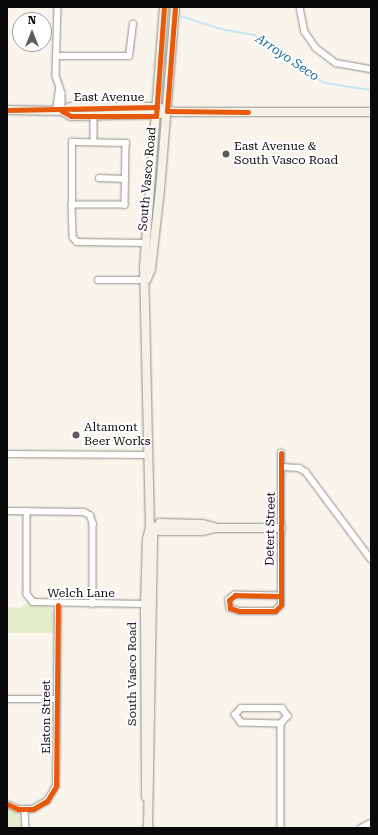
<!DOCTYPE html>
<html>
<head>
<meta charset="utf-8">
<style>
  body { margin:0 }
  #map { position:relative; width:378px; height:835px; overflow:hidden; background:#f9f5ec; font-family:"Roboto Serif",serif }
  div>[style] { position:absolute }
  .green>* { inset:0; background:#e4edcc }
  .stream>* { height:1.5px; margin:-0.75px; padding:0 0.75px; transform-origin:0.75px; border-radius:0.75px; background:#c3e7f2 }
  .roads { filter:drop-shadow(0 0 1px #92908c) drop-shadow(0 0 1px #92908c) }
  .street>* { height:5.5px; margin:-2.75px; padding:0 2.75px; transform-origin:2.75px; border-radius:2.75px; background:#fefefc }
  .secondary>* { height:8px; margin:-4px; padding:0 4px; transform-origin:4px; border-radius:4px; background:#f4f1e7 }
  .cycleway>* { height:5px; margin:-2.5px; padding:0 2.5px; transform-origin:2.5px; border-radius:2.5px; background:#e8590c }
  .dots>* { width:11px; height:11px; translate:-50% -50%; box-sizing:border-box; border:2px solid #fff; border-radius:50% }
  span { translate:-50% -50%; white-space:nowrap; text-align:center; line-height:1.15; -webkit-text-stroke:4px #fff; paint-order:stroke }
  .street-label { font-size:12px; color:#0a0a0a }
  .poi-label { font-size:12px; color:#0a0a0a }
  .left { translate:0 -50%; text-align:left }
  .water-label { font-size:13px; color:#176c97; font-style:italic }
  .frame { position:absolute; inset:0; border:8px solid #0a0a0a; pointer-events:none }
  .north { position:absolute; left:12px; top:12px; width:40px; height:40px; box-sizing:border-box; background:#fff; border:1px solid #9d9d9d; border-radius:50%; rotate:0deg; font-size:11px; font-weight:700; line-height:16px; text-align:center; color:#0a0a0a }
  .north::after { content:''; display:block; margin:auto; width:14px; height:18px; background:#5e5c59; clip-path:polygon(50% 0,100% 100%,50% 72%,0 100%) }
</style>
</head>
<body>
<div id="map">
  <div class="green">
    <div style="clip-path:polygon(28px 602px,50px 608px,54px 612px,56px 633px,7px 633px,7px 607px,20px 608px)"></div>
    <div style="clip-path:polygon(7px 806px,20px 816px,20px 828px,7px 828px)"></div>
  </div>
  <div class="stream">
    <div style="left:181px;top:16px;width:42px;rotate:18deg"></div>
    <div style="left:221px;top:29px;width:35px;rotate:10deg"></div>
    <div style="left:255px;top:35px;width:56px;rotate:37.7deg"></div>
    <div style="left:299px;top:69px;width:30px;rotate:28deg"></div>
    <div style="left:325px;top:83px;width:47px;rotate:8.7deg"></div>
  </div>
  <div class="roads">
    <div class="street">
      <div style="left:58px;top:7px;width:69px;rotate:91.7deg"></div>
      <div style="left:56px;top:76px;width:18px;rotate:71deg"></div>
      <div style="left:62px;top:93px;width:18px;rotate:90deg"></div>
      <div style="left:300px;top:7px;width:25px;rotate:79deg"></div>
      <div style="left:305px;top:32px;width:19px;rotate:55deg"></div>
      <div style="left:316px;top:48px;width:25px;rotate:37deg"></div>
      <div style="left:336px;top:63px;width:36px;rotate:10deg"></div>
      <div style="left:56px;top:56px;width:73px"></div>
      <div style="left:129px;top:56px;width:32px;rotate:-83deg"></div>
      <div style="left:56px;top:111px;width:22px;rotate:-82deg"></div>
      <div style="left:94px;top:116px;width:26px;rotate:90deg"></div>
      <div style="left:72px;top:142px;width:54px;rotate:1.1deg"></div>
      <div style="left:126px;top:143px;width:62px;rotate:90.9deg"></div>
      <div style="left:125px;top:205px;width:53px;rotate:180deg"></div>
      <div style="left:72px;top:205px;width:63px;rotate:-90deg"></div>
      <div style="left:99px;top:178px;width:26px;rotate:2deg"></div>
      <div style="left:72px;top:205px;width:32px;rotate:88deg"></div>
      <div style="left:73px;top:237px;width:6px;rotate:51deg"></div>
      <div style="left:77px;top:242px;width:69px;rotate:0.8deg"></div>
      <div style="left:98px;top:280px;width:48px"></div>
      <div style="left:7px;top:454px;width:142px;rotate:0.4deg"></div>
      <div style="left:282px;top:467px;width:17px;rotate:3deg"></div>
      <div style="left:299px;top:468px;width:8px;rotate:30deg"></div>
      <div style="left:306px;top:472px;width:109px;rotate:53.2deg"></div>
      <div style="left:7px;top:511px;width:77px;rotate:0.7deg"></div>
      <div style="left:84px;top:512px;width:7px;rotate:27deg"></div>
      <div style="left:90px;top:515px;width:9px;rotate:69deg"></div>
      <div style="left:93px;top:523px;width:81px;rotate:90deg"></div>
      <div style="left:27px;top:511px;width:83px;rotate:90deg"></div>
      <div style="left:27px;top:594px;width:10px;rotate:53deg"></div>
      <div style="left:33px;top:602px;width:114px;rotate:1deg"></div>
      <div style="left:280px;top:596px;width:45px;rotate:-178.7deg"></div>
      <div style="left:235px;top:595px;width:8px;rotate:140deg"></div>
      <div style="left:229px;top:600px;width:8px;rotate:83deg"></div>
      <div style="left:230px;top:608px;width:9px;rotate:18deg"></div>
      <div style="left:239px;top:611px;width:36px"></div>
      <div style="left:275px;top:611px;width:8px;rotate:-45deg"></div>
      <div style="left:281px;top:605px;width:152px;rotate:-90deg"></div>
      <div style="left:7px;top:699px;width:49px"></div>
      <div style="left:241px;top:708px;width:41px"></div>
      <div style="left:282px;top:708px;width:10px;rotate:53deg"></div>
      <div style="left:288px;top:716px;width:11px;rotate:131deg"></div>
      <div style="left:281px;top:724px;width:40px;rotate:-178.6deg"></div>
      <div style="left:241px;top:723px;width:10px;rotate:-127deg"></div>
      <div style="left:235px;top:715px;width:9px;rotate:-49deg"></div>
      <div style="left:281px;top:724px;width:104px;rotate:90deg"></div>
      <div style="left:7px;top:804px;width:12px;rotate:24deg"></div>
      <div style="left:18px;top:809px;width:15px"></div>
      <div style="left:33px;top:809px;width:16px;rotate:-30deg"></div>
      <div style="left:47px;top:801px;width:17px;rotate:-59deg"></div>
      <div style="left:56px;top:786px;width:181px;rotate:-89.4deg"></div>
      <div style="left:25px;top:810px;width:18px;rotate:87deg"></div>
      <div style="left:361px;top:828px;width:11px;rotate:-27deg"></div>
    </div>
    <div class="secondary">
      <div style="left:7px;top:110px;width:55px;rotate:1deg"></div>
      <div style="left:62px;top:111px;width:10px;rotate:-24deg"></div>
      <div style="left:71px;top:107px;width:86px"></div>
      <div style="left:157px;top:107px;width:18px;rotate:16deg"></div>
      <div style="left:174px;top:112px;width:197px"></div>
      <div style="left:62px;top:111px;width:10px;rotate:29deg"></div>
      <div style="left:71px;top:116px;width:90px;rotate:-1.3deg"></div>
      <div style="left:147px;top:279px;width:11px;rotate:-68deg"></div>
      <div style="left:151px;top:269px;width:80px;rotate:-83.5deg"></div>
      <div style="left:160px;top:190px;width:184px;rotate:-85.3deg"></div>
      <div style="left:150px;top:528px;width:10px;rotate:17deg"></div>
      <div style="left:160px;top:531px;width:42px"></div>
      <div style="left:202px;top:531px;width:13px;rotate:-13deg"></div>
      <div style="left:215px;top:528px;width:66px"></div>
      <div style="left:155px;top:528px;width:7px;rotate:-45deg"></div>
      <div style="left:160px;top:523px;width:42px;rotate:1.4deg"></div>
      <div style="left:202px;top:524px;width:12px;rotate:14deg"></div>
      <div style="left:146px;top:797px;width:192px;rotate:-90.3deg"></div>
      <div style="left:145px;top:605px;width:66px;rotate:-88.3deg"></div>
      <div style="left:147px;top:539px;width:11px;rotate:-75deg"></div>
      <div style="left:148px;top:828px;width:292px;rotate:-89deg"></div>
      <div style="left:153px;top:536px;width:9px;rotate:-111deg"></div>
      <div style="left:150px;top:528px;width:261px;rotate:-91.3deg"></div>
      <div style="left:144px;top:267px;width:261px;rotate:-85.6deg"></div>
    </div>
  </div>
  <div class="cycleway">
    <div style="left:175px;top:7px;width:104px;rotate:94.4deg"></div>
    <div style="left:167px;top:111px;width:81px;rotate:0.7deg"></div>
    <div style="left:7px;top:110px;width:150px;rotate:-1.1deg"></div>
    <div style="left:62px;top:111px;width:10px;rotate:29deg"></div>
    <div style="left:71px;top:116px;width:85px"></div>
    <div style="left:156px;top:116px;width:109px;rotate:-85.8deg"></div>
    <div style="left:280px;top:596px;width:45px;rotate:-178.7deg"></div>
    <div style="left:235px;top:595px;width:8px;rotate:140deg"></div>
    <div style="left:229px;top:600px;width:8px;rotate:83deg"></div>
    <div style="left:230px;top:608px;width:9px;rotate:18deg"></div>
    <div style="left:239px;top:611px;width:36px"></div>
    <div style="left:275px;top:611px;width:8px;rotate:-45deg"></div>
    <div style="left:281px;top:605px;width:152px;rotate:-90deg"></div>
    <div style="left:7px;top:804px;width:12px;rotate:24deg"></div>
    <div style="left:18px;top:809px;width:15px"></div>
    <div style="left:33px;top:809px;width:16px;rotate:-30deg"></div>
    <div style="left:47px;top:801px;width:17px;rotate:-59deg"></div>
    <div style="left:56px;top:786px;width:181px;rotate:-89.4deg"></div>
  </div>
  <div class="dots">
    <div style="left:226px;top:154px;background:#5e5c59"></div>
    <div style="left:76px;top:435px;background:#5e5c59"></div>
  </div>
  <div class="street-label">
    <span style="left:109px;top:98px">East Avenue</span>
    <span style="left:148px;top:179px;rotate:-85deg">South Vasco Road</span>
    <span style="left:271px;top:529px;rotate:-89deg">Detert Street</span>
    <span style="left:81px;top:594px">Welch Lane</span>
    <span style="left:133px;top:674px;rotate:-90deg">South Vasco Road</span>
    <span style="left:47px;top:717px;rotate:-90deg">Elston Street</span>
  </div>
  <div class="poi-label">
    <span class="left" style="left:234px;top:154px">East Avenue &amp;<br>South Vasco Road</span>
    <span class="left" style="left:84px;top:435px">Altamont<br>Beer Works</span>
  </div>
  <div class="water-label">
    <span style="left:287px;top:58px;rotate:34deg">Arroyo Seco</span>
  </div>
  <div class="frame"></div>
  <div class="north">N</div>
</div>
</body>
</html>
